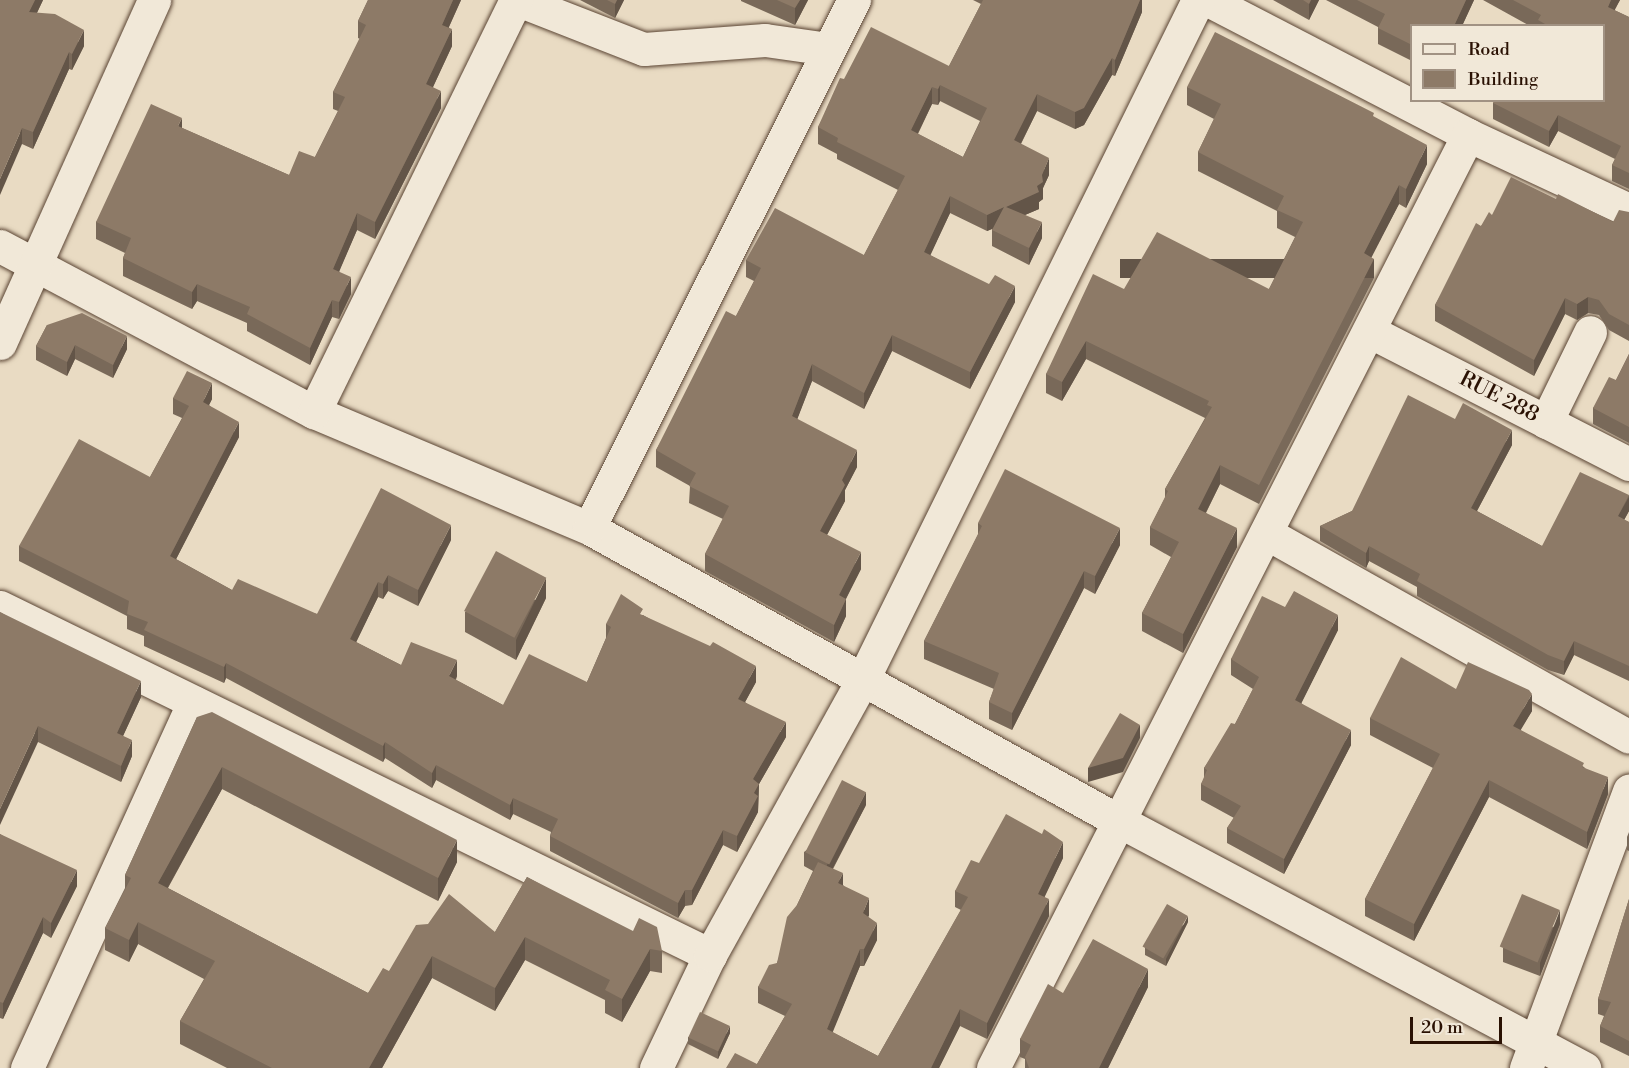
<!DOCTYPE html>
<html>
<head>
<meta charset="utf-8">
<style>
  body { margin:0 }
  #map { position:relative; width:1629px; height:1068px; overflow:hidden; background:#e9dbc3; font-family:"Libre Bodoni",serif }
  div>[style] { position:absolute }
  .roads { filter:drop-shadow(0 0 2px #5a4433) drop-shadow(0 0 2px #5a4433) }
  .minor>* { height:33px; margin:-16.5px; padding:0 16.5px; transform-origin:16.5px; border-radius:16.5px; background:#f1e8d8 }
  .wall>* { inset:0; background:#796959 }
  .shaded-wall>* { inset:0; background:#635548; transform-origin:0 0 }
  .building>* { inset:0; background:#8d7a67; transform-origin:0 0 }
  span { translate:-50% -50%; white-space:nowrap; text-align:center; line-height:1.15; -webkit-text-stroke:4.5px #f1e8d8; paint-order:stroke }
  .street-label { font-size:21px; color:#2a1103 }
  .legend { position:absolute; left:1410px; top:24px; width:195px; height:78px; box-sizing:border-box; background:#f1e8d8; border:2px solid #a19283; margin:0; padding:8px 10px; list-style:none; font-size:18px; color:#2a1103 }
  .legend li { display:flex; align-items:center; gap:12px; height:30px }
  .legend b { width:30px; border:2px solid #a19283 }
  .scale { position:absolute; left:1410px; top:1017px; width:92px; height:27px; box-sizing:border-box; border:3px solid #2a1103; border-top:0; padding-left:8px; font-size:18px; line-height:21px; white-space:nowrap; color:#2a1103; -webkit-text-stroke:4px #f1e8d8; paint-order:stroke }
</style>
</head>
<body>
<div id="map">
  <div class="roads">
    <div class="minor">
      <div style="left:518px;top:0;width:135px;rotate:21.3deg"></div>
      <div style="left:644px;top:49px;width:121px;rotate:-4.3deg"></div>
      <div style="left:765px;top:40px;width:64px;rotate:8.1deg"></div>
      <div style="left:1208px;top:0;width:293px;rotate:27.4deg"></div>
      <div style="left:1468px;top:135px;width:178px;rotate:25deg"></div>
      <div style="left:0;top:246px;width:355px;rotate:27.9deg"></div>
      <div style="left:314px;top:412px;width:298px;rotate:22.9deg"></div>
      <div style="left:589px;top:528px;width:606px;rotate:28.94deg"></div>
      <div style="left:1119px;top:821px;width:527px;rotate:27.98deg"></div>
      <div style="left:1369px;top:331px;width:292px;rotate:27.1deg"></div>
      <div style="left:0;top:343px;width:376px;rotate:-65.8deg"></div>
      <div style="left:314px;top:412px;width:459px;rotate:-63.9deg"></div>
      <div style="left:1546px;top:422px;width:100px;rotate:-63.9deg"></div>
      <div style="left:589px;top:528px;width:591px;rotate:-63.35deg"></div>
      <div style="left:1266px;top:533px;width:416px;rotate:29.3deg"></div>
      <div style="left:0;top:607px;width:791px;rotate:26.11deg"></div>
      <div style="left:27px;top:1068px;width:402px;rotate:-65.5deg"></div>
      <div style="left:656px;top:1068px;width:125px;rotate:-64.5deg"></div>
      <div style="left:710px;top:955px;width:313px;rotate:-61deg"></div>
      <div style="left:862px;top:681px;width:759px;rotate:-63.74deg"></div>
      <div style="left:993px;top:1068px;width:1047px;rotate:-63.02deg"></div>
      <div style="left:1526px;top:1068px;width:296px;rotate:-69.6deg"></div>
    </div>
  </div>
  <div class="wall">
    <div style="clip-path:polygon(0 0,43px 0,37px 13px,84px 46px,72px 70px,69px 69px,33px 149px,22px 144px)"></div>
    <div style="clip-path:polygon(368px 0,461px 0,449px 27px,452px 46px,433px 87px,441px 108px,375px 239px,357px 230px,339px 271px,351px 294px,339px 319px,332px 317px,310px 365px,247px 331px,247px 323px,197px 301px,192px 309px,123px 276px,123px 258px,125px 253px,96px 239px,96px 222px,182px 128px,289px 175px,315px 157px,338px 111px,333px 109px,333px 92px,360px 39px,358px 38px,358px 21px)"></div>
    <div style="clip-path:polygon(580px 0,624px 0,615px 18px)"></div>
    <div style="clip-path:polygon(741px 0,808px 0,795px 25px,741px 1px)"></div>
    <div style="clip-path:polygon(evenodd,973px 0,1142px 0,1142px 12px,1115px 76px,1112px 75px,1084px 125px,1075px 129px,1037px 111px,1021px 144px,1049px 175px,1043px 188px,1043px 199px,1039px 202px,1039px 209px,1025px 215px,1042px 238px,1029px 265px,992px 246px,992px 229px,987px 231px,950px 213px,930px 255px,1015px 302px,970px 389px,892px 351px,864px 409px,812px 381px,797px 419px,857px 467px,845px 490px,845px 501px,827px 535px,861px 569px,846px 599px,846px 616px,834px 642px,705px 571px,705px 554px,723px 519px,689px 503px,690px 486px,656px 467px,656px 450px,736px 316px,754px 281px,746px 277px,746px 260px,864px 255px,898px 190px,837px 159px,837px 154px,818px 144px,818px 127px,844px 79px,949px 66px,981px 4px,973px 0,940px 101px,980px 121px,963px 157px,918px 134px,932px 104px,938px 105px,940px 101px)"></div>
    <div style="clip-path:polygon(1273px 0,1319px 0,1309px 20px)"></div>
    <div style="clip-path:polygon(1326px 0,1474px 0,1462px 26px,1412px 26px,1412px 61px,1378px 44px,1378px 27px)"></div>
    <div style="clip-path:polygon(1483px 0,1620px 0,1614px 10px,1629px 17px,1629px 189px,1612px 181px,1612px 165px,1615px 159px,1558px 131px,1549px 147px,1493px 119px,1493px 103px,1604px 26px,1530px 26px)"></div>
    <div style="clip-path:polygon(1187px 87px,1374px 117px,1427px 164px,1406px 208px,1399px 204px,1371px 257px,1374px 278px,1259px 504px,1220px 484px,1206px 513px,1237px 547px,1183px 653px,1142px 631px,1142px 613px,1171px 557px,1150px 545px,1150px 527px,1165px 498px,1165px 489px,1205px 418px,1086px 359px,1062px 401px,1046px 393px,1046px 374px,1124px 289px,1269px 289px,1295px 237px,1277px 228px,1277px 211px,1198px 171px,1198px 152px,1214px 119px,1187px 105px)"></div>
    <div style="clip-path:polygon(1556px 199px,1613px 222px,1629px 212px,1629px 341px,1609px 330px,1599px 315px,1588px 313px,1577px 320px,1565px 314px,1534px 376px,1435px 321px,1435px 305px,1481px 226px,1492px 215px)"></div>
    <div style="clip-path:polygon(47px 325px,127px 349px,113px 378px,75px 359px,67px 376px,36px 360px,36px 346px)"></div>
    <div style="clip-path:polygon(1629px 354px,1629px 443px,1593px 424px,1593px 408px,1616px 380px)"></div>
    <div style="clip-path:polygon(173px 398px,212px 399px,209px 405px,239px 437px,176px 559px,232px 590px,317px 614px,451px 540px,418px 606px,388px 591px,383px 599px,378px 597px,356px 642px,401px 665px,457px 676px,456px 680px,503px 705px,587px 682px,606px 638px,606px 624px,643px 615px,756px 682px,745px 702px,786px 737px,759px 784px,758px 812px,737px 852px,723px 845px,692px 905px,685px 906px,678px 918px,550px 851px,550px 836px,551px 832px,513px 814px,510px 820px,436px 780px,432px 788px,385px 758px,383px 762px,226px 678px,224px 683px,144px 646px,144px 636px,127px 629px,127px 616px,19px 561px,19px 546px,150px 477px,182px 418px,173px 414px)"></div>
    <div style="clip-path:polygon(1455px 419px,1512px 445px,1477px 511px,1542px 546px,1629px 495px,1629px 511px,1624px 520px,1629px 522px,1629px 681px,1574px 655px,1564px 675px,1548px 670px,1417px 596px,1417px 587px,1369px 561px,1366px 568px,1320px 541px,1320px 526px,1352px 511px)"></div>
    <div style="clip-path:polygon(978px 523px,1120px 545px,1095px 594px,1084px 588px,1012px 730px,989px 719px,989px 702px,994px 689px,924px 659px,924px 641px,978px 535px)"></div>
    <div style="clip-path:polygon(546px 598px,516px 660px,465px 632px,465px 612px)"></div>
    <div style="clip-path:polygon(1285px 607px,1338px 630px,1301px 703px,1351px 745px,1284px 874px,1227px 843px,1227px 828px,1234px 818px,1201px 800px,1201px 784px,1204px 779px,1204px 768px,1235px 724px,1253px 689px,1231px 675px,1231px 659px)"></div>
    <div style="clip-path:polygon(0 612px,141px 697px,123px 736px,132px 756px,121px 782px,38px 742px)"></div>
    <div style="clip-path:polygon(1456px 689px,1532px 711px,1520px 730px,1584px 767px,1608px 794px,1587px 849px,1489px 797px,1414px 941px,1365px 916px,1365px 899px,1433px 768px,1370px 735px,1370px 718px)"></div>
    <div style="clip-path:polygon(197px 717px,457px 862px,438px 901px,222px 789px,168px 888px,368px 993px,389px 971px,495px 932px,527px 877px,662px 951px,662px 973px,650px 971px,622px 1022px,605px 1013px,605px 1000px,525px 960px,495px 1011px,432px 978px,382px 1068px,227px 1068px,180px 1044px,180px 1021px,204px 979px,138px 944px,129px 962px,105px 950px,105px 928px,125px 888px,125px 875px)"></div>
    <div style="clip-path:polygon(866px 805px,833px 869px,843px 885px,869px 915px,868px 917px,877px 940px,864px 966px,860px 966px,832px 1032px,878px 1056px,961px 910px,955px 907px,955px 891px,979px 863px,1063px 858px,1044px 897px,1049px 916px,987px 1039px,960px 1026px,939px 1068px,757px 1064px,785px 1016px,758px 1003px,758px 987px,777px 963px,797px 905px,813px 871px,804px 866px,804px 852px)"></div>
    <div style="clip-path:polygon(1629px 832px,1629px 851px,1627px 850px,1627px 837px)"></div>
    <div style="clip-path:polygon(0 834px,77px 886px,51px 938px,43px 933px,3px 1019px,0 1018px)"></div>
    <div style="clip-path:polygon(1629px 899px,1629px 1056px,1600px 1042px,1600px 1026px,1604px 1016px,1598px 1014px,1598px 999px)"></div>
    <div style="clip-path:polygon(1188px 922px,1166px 966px,1145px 955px,1145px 948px)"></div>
    <div style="clip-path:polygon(1560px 924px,1540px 976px,1503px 962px,1503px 948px)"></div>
    <div style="clip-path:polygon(1148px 987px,1108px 1068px,1025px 1068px,1025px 1059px,1020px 1057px,1020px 1039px,1063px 993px)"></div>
    <div style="clip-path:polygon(730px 1033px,718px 1059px,688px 1044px,688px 1037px)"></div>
  </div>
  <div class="shaded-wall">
    <div style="clip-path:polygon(35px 0,43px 0,29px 29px,29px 12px)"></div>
    <div style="clip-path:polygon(453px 0,461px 0,442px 42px,442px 25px)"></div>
    <div style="clip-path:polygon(617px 0,624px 0,615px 18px,615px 4px)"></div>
    <div style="clip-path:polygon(800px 0,808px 0,795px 25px,795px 8px)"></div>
    <div style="clip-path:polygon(1140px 0,1142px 0,1142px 12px,1115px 76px,1115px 60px)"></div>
    <div style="clip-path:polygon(1311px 0,1319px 0,1309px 20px,1309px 4px)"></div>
    <div style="clip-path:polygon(1466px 0,1474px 0,1462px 26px,1454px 26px)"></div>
    <div style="clip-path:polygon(1611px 0,1620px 0,1608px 23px,1608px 7px)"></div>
    <div style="clip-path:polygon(452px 29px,452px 46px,426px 102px,426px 84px)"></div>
    <div style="clip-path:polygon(84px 30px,84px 46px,72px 70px,72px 54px)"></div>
    <div style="clip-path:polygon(69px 52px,69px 69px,33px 149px,33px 132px)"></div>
    <div style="clip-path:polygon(1112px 58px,1112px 75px,1084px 125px,1075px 129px,1075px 112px)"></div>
    <div style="clip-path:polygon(940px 85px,940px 101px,938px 105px,938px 89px)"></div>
    <div style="clip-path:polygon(932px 87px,932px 104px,911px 147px,911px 130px)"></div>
    <div style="clip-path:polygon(441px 91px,441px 108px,375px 239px,375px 222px)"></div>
    <div style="clip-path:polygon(1037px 94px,1037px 111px,1014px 157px,1014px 140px)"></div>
    <div style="clip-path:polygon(1558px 115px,1558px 131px,1549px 147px,1549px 131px)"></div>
    <div style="clip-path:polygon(182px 118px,182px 135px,178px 126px)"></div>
    <div style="clip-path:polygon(22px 128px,22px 144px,0 195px,0 179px)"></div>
    <div style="clip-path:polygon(1427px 145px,1427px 164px,1406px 208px,1406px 189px)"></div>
    <div style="clip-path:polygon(1049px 158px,1049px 175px,1043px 188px,1043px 199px,1039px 202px,1039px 209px,1006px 223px,1006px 207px,1037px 186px)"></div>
    <div style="clip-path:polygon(1399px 185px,1399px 204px,1364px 272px,1364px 253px)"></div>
    <div style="clip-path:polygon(950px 196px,950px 213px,924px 269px,924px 252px)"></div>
    <div style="clip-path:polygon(1004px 207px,1004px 224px,987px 231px,987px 215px)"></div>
    <div style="clip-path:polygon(357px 213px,357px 230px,333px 286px,333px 269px)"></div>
    <div style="clip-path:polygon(1042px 222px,1042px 238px,1029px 265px,1029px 248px)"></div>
    <div style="left:1374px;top:259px;width:19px;height:254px;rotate:90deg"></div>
    <div style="clip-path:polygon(351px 277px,351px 294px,339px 319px,339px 302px)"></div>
    <div style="clip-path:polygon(197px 284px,197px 301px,192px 309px,192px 292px)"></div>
    <div style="clip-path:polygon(1015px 286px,1015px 302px,970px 389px,970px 372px)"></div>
    <div style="clip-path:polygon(1588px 297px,1588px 313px,1577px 320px,1577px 304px)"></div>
    <div style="clip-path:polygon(1565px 298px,1565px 314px,1534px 376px,1534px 360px)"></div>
    <div style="clip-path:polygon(332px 300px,332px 317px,310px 365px,310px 348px)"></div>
    <div style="clip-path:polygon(892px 335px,892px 351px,864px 409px,864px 393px)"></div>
    <div style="clip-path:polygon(127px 336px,127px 349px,113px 378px,113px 365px)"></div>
    <div style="clip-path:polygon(1086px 341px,1086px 359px,1062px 401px,1062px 382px)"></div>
    <div style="clip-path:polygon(75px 345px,75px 359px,67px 376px,67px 362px)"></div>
    <div style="clip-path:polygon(812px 364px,812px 381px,792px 433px,792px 416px)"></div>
    <div style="clip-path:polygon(212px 383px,212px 399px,203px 417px,203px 402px)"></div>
    <div style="clip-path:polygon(239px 422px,239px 437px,170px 571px,170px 556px)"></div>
    <div style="clip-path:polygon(1512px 430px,1512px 445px,1471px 522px,1471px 508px)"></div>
    <div style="clip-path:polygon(857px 450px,857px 467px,845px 490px,845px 501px,820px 548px,820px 531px,842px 480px)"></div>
    <div style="clip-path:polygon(1220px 465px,1220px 484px,1198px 528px,1198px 509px)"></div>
    <div style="clip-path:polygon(1629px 497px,1629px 511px,1618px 531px,1618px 516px)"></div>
    <div style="clip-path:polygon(451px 525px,451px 540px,418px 606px,418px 590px)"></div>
    <div style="clip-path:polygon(1120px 528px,1120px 545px,1095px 594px,1095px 576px)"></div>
    <div style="clip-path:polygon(1237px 528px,1237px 547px,1183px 653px,1183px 634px)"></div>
    <div style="clip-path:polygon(1369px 546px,1369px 561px,1366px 568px,1366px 553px)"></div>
    <div style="clip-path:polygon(861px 552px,861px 569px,839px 612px,839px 595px)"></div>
    <div style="clip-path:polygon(1084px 571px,1084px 588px,1012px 730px,1012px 713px)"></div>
    <div style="clip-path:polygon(388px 575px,388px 591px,383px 599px,383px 584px)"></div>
    <div style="clip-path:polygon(546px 578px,546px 598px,516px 660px,516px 640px)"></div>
    <div style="clip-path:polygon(378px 582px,378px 597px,350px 655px,350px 639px)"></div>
    <div style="clip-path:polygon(846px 599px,846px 616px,834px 642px,834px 625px)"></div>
    <div style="clip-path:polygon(1338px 615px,1338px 630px,1295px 716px,1295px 700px)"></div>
    <div style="clip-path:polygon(1574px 641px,1574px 655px,1564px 675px,1564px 661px)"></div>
    <div style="clip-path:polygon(457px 660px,457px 676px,449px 692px,449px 676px)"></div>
    <div style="clip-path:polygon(226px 663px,226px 678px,224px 683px,224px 667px)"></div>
    <div style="clip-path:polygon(756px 666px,756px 682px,738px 715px,738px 699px)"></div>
    <div style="clip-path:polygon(141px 681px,141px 697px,117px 749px,117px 733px)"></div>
    <div style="clip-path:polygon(1532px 694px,1532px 711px,1513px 743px,1513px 726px)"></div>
    <div style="clip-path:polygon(786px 722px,786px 737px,759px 784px,758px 812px,737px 852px,737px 836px,753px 779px)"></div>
    <div style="clip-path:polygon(1140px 725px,1140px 738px,1123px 772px,1088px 782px,1088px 768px)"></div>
    <div style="clip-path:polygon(38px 726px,38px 742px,0 825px,0 809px)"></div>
    <div style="clip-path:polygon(1351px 730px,1351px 745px,1284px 874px,1284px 859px)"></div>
    <div style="clip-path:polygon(132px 740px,132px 756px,121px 782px,121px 766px)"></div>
    <div style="clip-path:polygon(385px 742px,385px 758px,383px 762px,383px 746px)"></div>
    <div style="clip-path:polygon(436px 765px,436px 780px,432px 788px,432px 773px)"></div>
    <div style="clip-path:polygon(222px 767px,222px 789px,158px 905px,158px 883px)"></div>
    <div style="clip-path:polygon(1608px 777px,1608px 794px,1587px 849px,1587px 832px)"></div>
    <div style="clip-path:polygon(1489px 780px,1489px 797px,1414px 941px,1414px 924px)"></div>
    <div style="clip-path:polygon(866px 792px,866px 805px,827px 879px,827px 865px)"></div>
    <div style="clip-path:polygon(513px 798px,513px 814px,510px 820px,510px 805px)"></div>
    <div style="clip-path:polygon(723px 830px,723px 845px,692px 905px,692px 890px)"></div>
    <div style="clip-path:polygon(457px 840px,457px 862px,438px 901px,438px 878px)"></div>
    <div style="clip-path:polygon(1063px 842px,1063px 858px,1038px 911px,1038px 894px)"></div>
    <div style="clip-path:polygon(77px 870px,77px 886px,51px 938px,51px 923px)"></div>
    <div style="clip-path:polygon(843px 873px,843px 889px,838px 883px)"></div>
    <div style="clip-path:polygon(685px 890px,685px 906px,678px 918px,678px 903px)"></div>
    <div style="clip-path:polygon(869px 898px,869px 915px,863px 930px,863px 913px)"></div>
    <div style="clip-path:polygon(1049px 899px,1049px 916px,987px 1039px,987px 1023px)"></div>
    <div style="clip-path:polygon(1560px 910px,1560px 924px,1540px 976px,1540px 963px)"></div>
    <div style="clip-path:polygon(1188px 916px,1188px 922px,1166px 966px,1166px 959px)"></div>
    <div style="clip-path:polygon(43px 917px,43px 933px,3px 1019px,3px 1003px)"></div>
    <div style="clip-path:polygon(138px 922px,138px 944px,129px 962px,129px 940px)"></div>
    <div style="clip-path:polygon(877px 923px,877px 940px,864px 966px,864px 949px)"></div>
    <div style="clip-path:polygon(525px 937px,525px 960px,495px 1011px,495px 988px)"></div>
    <div style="clip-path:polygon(650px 949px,650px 971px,622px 1022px,622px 999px)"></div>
    <div style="clip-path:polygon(860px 949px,860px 966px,827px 1046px,827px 1029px)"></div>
    <div style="clip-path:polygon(432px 956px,432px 978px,382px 1068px,369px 1068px)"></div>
    <div style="clip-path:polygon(1148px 969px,1148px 987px,1108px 1068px,1099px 1068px)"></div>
    <div style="clip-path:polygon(960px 1009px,960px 1026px,939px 1068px,931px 1068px)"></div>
    <div style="clip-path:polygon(730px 1026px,730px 1033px,718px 1059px,718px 1052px)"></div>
  </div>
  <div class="building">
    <div style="clip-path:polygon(0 0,35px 0,29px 12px,55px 14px,84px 30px,72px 54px,69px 52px,33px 132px,22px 128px,0 179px)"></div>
    <div style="clip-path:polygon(368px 0,453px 0,442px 25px,452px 29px,426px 84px,441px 91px,375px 222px,357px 213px,333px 269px,351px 277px,339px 302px,332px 300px,310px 348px,247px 314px,250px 307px,197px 284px,192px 292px,123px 258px,131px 238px,96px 222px,151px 104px,182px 118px,178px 126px,289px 175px,299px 151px,315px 157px,345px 97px,333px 92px,366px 25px,358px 21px)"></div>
    <div style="clip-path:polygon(607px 0,617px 0,615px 4px)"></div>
    <div style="clip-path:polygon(777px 0,800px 0,795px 8px)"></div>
    <div style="clip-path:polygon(evenodd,983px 0,1140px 0,1115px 60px,1112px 58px,1084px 108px,1075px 112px,1037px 94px,1014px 140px,1049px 158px,1042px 175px,1043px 182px,1037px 186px,1039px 192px,1006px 207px,1042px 222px,1029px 248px,992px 230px,1004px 207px,987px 215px,950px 196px,924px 252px,989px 284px,995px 275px,1015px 286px,970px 372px,892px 335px,864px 393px,812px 364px,792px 416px,857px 450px,842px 480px,845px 485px,820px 531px,861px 552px,839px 595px,846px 599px,834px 625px,705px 554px,729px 506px,689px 486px,696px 473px,656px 450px,726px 311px,736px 316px,761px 268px,746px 260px,775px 208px,864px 255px,905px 176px,837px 142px,838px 138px,818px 127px,840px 78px,844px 79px,871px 27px,949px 66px,983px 0,940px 85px,987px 108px,963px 157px,911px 130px,932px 87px,938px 89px,940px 85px)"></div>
    <div style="clip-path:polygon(1303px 0,1311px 0,1309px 4px)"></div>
    <div style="clip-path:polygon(1357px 0,1466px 0,1454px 26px,1412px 26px,1412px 45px,1378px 28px,1385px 14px)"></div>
    <div style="clip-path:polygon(1513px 0,1611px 0,1608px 7px,1629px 17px,1629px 173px,1612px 165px,1621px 146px,1558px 115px,1549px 131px,1493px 103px,1494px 100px,1604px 100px,1604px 26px,1544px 26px,1545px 24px,1538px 20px,1541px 15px)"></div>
    <div style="clip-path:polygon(1215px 32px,1374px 113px,1373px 116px,1427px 145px,1406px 189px,1399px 185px,1364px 253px,1374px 259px,1259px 485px,1220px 465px,1198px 509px,1237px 528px,1183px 634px,1142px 613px,1179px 542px,1150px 527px,1168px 491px,1165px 489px,1212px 407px,1207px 405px,1209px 401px,1086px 341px,1062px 382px,1046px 374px,1093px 274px,1124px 289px,1157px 232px,1269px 289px,1303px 222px,1277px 210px,1284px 196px,1198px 152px,1221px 104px,1187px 87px)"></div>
    <div style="clip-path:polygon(1511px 177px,1556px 199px,1558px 194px,1613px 222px,1619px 210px,1629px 212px,1629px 325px,1609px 314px,1599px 300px,1588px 297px,1577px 304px,1565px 298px,1534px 360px,1435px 305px,1476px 223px,1481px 226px,1489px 212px,1492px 215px)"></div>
    <div style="clip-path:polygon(82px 313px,127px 336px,113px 365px,75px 345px,67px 362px,36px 346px,47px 325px)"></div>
    <div style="clip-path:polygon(1629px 354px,1629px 427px,1593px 408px,1609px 377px,1616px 380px)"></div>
    <div style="clip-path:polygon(187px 371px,212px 383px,203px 402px,239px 422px,170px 556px,232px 590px,238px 579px,317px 614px,381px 488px,451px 525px,418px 590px,388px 575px,383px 584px,378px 582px,350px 639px,401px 665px,411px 642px,457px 660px,449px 676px,503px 705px,529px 654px,587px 682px,611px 627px,606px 624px,621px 594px,643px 609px,640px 614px,710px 646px,713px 642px,756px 666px,738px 699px,786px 722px,753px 779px,759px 784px,754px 793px,758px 796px,737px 836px,723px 830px,692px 890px,685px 890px,678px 903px,550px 836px,558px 819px,513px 798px,510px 805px,436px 765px,432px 773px,385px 742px,383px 746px,226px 663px,224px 667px,144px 630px,148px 622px,127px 614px,129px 601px,19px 546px,79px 439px,150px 477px,189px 406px,173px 398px)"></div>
    <div style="clip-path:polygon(1408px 395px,1455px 419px,1463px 403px,1512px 430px,1471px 508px,1542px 546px,1580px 472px,1629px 495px,1618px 516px,1629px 522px,1629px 666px,1574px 641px,1564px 661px,1548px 655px,1417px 581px,1420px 574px,1369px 546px,1366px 553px,1320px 526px,1352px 511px)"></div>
    <div style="clip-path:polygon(1005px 469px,1120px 528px,1095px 576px,1084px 571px,1012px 713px,989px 702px,999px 673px,924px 641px,982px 526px,978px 523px)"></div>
    <div style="left:496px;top:551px;width:57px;height:68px;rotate:28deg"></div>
    <div style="clip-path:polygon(1294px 591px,1338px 615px,1295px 700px,1351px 730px,1284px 859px,1227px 828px,1241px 806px,1201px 784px,1207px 770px,1204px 768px,1231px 723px,1235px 724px,1259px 677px,1231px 659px,1262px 596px,1285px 607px)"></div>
    <div style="clip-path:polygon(0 612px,141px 681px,117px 733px,132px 740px,121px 766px,38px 726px,0 809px)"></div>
    <div style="clip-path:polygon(1401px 657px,1456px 689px,1468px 662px,1529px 690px,1532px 694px,1513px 726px,1584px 763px,1582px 767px,1608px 777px,1587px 832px,1489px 780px,1414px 924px,1365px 899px,1440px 754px,1370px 718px)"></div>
    <div style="clip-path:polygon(212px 712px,457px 840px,438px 878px,222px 767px,158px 883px,368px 993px,383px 968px,389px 971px,416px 925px,428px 924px,449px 894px,495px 932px,527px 877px,633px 931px,639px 918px,657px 927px,662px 951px,650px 949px,622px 999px,605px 990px,610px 980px,525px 937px,495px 988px,432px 956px,369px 1068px,272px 1068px,180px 1021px,215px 961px,138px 922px,129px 940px,105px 928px,131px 878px,125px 875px,197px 717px)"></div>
    <div style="clip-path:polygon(1120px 713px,1140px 725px,1123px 758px,1088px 768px)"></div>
    <div style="left:842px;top:780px;width:27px;height:81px;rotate:27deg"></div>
    <div style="clip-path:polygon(1006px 814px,1042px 834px,1044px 829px,1063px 842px,1038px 894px,1049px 899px,987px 1023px,960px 1009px,931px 1068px,726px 1068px,735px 1053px,757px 1064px,792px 1004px,758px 987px,769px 965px,777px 963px,787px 917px,797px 905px,818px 862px,843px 873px,838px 883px,869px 898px,863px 913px,877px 923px,864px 949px,860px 949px,827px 1029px,878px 1056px,968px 897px,955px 891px,971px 860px,979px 863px)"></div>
    <div style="clip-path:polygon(0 834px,77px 870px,51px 923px,43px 917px,3px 1003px,0 1002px)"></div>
    <div style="left:1522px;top:894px;width:41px;height:57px;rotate:23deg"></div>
    <div style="clip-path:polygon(1629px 899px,1629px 1041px,1600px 1026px,1611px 1002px,1598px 999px)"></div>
    <div style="left:1167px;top:904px;width:24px;height:49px;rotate:30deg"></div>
    <div style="clip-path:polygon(1093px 939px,1148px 969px,1099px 1068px,1029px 1068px,1025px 1057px,1031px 1045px,1020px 1039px,1048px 984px,1063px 993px)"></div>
    <div style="left:700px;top:1012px;width:33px;height:28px;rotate:25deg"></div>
  </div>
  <div class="street-label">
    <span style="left:1499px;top:397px;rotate:27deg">RUE 288</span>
  </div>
  <ul class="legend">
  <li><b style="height:8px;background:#f1e8d8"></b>Road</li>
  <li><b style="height:16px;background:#8d7a67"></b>Building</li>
  </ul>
  <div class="scale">20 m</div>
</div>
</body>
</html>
